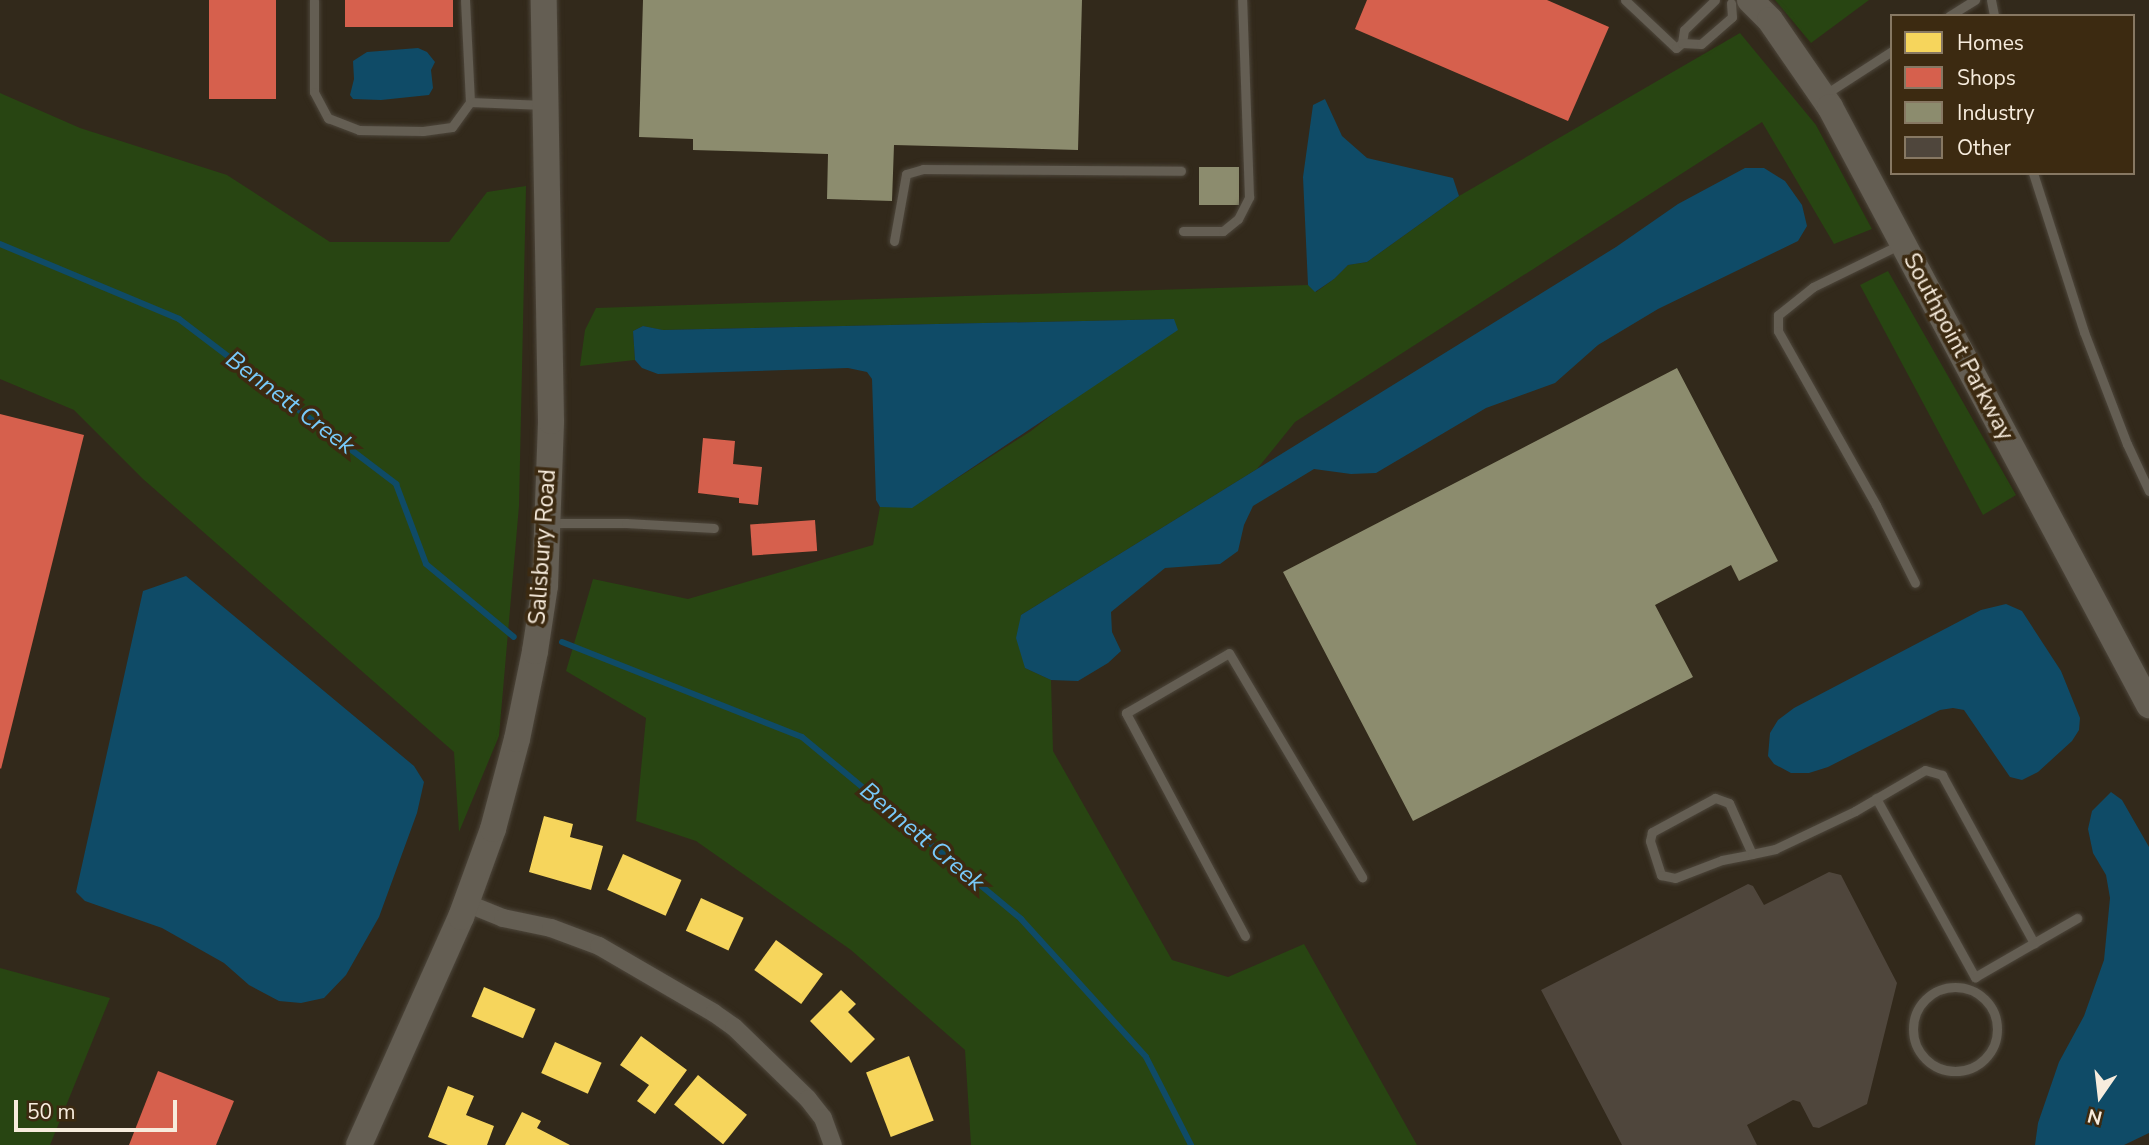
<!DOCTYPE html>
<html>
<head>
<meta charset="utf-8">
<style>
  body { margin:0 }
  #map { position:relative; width:2149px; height:1145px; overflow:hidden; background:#32291b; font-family:"Nunito Sans",sans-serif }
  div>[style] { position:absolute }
  .green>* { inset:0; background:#284512 }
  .water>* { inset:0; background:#0f4b67 }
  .homes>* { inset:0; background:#f6d55c; transform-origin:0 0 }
  .shops>* { inset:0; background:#d6604d; transform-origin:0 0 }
  .industry>* { inset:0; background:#8c8c6e; transform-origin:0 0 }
  .stream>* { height:6px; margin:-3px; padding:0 3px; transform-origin:3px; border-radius:3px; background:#0f4b67 }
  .building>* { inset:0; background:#4f463c }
  .roads { filter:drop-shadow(0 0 2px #4d463b) drop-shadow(0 0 2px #4d463b) }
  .lane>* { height:9px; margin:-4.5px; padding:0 4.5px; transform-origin:4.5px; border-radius:4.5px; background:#645e53 }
  .lane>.ring { margin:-4.5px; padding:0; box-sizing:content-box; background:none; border:9px solid #645e53; border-radius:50% }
  .street>* { height:18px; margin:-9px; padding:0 9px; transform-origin:9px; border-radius:9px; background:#645e53 }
  .secondary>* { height:26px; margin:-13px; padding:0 13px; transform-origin:13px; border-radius:13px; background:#645e53 }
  span { translate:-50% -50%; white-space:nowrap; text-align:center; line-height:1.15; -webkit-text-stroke:7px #3c2a11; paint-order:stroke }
  .street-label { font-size:23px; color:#f7ecdd }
  .water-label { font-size:24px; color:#78cafa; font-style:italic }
  .legend { position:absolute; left:1890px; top:14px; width:245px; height:161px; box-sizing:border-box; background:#3c2a11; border:2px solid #877863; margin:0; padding:9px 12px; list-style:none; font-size:21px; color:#f7ecdd }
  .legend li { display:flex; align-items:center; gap:14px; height:35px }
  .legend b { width:35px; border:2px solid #877863 }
  .north { position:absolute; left:2065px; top:1061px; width:70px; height:70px; -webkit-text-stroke:5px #3c2a11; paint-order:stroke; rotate:194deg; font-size:19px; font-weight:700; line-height:28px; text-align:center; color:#f7ecdd }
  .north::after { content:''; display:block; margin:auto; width:24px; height:32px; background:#f7ecdd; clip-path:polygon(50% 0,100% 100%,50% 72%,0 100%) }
  .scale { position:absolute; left:14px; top:1100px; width:163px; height:32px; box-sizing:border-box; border:4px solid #f7ecdd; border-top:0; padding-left:9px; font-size:21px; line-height:24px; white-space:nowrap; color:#f7ecdd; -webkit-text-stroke:5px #3c2a11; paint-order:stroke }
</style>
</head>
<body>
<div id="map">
  <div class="green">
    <div style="clip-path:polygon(1775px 0,1869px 0,1811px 43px)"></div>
    <div style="clip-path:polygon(1740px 33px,1816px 125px,1872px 229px,1834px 244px,1762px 122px,1295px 422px,1257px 469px,1021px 615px,1025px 668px,1051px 680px,1053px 751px,1172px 960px,1228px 977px,1304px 944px,1417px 1145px,971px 1145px,965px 1050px,851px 950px,696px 841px,636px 821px,646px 718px,566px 671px,593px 579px,688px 599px,873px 545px,880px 507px,912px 507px,1031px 431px,1174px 319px,662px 330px,643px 326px,633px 331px,635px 360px,580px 366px,585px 330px,596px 308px,1308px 285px,1316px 292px,1334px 279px,1348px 265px,1367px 262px,1459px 196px)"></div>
    <div style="clip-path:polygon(0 93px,80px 128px,227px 175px,330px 242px,449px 242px,487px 192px,526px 186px,519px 506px,499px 736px,459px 832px,454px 752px,143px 479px,74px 410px,0 379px)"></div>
    <div style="clip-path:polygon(1888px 271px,2016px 495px,1983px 515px,1860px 285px)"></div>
    <div style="clip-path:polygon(0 968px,110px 998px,50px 1145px,0 1145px)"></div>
  </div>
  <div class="water">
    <div style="clip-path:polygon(418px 48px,427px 52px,435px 62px,431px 70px,433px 88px,429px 95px,381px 100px,353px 99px,350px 95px,354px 79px,353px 61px,367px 52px)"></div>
    <div style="clip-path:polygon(1325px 99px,1342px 136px,1367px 158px,1453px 178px,1459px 196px,1367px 262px,1348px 265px,1334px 279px,1315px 292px,1308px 285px,1303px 177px,1313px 105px)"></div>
    <div style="clip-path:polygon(1745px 168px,1764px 168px,1785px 181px,1802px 205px,1807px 226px,1798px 241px,1658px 309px,1598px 345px,1555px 383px,1486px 408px,1376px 473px,1351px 474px,1314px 469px,1253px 506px,1244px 525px,1238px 551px,1220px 564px,1165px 568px,1111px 612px,1112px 632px,1121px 651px,1108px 663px,1078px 681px,1051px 680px,1025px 668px,1016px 638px,1021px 615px,1616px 247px,1678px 204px)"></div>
    <div style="clip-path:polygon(1174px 319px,1178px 330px,912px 508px,880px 507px,876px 500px,872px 379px,867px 372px,848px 368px,658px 374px,642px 368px,635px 360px,633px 331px,643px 326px,663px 330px)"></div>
    <div style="clip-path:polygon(186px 576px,414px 766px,424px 782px,417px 813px,379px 917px,346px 975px,324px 998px,301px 1003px,279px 1001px,249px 985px,224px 963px,162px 928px,85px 901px,76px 892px,143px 591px)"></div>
    <div style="clip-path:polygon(2006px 604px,2022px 611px,2061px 671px,2080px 718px,2079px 730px,2072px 741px,2038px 772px,2022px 780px,2010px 777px,1964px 710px,1953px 708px,1940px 710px,1828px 767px,1809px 773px,1791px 773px,1774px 764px,1768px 756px,1770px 733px,1778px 720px,1794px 708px,1981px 610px)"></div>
    <div style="clip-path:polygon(2111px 792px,2122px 800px,2149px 847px,2149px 1133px,2124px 1145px,2035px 1145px,2038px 1123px,2059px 1062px,2084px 1016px,2104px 960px,2110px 898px,2106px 875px,2093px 853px,2088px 829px,2092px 811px)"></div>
  </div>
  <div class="homes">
    <div style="clip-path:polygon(544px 816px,573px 824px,570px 837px,603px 846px,591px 890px,529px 872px)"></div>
    <div style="left:623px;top:854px;width:64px;height:39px;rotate:24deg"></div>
    <div style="left:701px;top:898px;width:47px;height:36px;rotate:25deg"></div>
    <div style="left:776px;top:940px;width:58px;height:37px;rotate:36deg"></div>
    <div style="left:484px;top:987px;width:56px;height:32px;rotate:23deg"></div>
    <div style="clip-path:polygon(841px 990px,856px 1004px,848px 1012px,875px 1039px,851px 1063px,810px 1021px)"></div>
    <div style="clip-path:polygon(641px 1036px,687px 1070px,655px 1114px,637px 1101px,649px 1085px,620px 1065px)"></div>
    <div style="left:555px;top:1042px;width:51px;height:34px;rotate:24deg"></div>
    <div style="left:909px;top:1056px;width:69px;height:46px;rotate:69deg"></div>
    <div style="left:698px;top:1075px;width:63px;height:38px;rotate:39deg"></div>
    <div style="clip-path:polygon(448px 1086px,474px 1096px,466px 1115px,494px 1126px,487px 1145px,448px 1145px,428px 1137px)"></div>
    <div style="clip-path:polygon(522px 1112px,541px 1121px,537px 1128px,570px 1145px,505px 1145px)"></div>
  </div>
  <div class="shops">
    <div style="left:209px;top:0;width:67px;height:99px"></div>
    <div style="left:345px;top:0;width:108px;height:27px"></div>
    <div style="clip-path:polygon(1367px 0,1547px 0,1609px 27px,1568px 121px,1355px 29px)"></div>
    <div style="clip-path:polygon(0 414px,84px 435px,1px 769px,0 768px)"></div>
    <div style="clip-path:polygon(703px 438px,735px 441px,733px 464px,762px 467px,758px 505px,739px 503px,739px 498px,698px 493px)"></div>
    <div style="left:815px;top:520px;width:31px;height:65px;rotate:86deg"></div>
    <div style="clip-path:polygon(158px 1071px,234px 1101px,216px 1145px,129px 1145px)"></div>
  </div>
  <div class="industry">
    <div style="clip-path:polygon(643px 0,1082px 0,1078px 150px,894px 145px,892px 201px,827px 199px,828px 154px,693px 150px,693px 139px,639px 137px)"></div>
    <div style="left:1199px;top:167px;width:40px;height:38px"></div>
    <div style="clip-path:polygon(1677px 368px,1778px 561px,1739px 581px,1731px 565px,1655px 605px,1693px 677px,1413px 821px,1283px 572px)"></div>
  </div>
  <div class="stream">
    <div style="left:0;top:244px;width:194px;rotate:22.7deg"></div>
    <div style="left:179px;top:319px;width:273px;rotate:37.2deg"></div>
    <div style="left:396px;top:484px;width:85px;rotate:69.4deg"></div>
    <div style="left:426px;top:564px;width:114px;rotate:39.7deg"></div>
    <div style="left:562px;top:642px;width:258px;rotate:21.6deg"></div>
    <div style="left:802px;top:737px;width:285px;rotate:39.7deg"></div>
    <div style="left:1021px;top:919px;width:186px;rotate:47.8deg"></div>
    <div style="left:1146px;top:1057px;width:99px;rotate:62.9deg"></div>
  </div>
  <div class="building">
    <div style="clip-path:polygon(1829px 872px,1841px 875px,1897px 983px,1867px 1104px,1819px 1128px,1813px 1127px,1800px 1102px,1793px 1100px,1747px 1125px,1757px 1145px,1622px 1145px,1541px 990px,1748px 884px,1753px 886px,1764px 905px)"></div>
  </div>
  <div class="roads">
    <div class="lane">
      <div style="left:314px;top:0;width:92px;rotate:90deg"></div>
      <div style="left:314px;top:92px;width:30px;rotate:62deg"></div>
      <div style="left:328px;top:118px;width:33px;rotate:21deg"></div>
      <div style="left:359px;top:130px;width:64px;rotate:0.9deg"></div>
      <div style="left:423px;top:131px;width:29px;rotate:-8deg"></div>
      <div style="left:452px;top:127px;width:31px;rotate:-54deg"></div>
      <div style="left:465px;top:0;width:102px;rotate:87.2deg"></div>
      <div style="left:470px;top:102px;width:74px;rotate:2.3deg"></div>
      <div style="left:1625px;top:0;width:70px;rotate:43.3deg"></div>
      <div style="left:1676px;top:48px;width:8px;rotate:-40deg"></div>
      <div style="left:1715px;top:0;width:43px;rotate:135.9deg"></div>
      <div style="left:1684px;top:30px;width:13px;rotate:99deg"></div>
      <div style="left:1682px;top:43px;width:19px;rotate:3deg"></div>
      <div style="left:1701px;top:44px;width:41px;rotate:-41.1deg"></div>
      <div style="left:1732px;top:17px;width:14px;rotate:-94deg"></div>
      <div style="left:1991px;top:0;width:16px;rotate:79deg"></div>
      <div style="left:1949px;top:16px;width:31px;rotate:-32deg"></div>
      <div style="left:1824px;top:95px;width:81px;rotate:-32.9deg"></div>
      <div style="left:2033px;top:173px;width:167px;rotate:72.2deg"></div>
      <div style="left:2084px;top:332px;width:120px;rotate:69deg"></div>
      <div style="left:2127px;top:444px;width:52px;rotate:64.9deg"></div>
      <div style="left:1183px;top:231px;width:40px"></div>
      <div style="left:1223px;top:231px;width:19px;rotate:-39deg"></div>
      <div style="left:1238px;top:219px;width:25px;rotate:-63deg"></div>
      <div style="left:1249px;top:197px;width:197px;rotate:-92deg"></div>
      <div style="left:894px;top:241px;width:68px;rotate:-79.8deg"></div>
      <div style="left:906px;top:174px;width:18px;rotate:-16deg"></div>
      <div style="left:923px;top:169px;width:258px;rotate:0.4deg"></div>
      <div style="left:1901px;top:244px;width:98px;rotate:154deg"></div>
      <div style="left:1813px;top:287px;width:45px;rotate:141.3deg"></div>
      <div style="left:1778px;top:315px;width:16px;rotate:90deg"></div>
      <div style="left:1778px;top:331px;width:200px;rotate:60.6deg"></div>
      <div style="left:1876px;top:505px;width:87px;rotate:63.4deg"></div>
      <div style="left:550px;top:523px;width:76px"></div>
      <div style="left:626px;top:523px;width:88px;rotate:3.3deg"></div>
      <div style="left:1876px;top:798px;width:205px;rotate:61.1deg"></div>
      <div style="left:1975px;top:977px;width:118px;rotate:-30deg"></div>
      <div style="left:1752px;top:854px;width:56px;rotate:-114.3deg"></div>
      <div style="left:1729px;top:803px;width:15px;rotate:-160deg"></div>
      <div style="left:1715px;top:798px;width:72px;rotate:151.6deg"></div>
      <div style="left:1652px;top:832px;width:9px;rotate:103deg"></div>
      <div style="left:1650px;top:841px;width:36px;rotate:72deg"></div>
      <div style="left:1661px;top:875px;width:14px;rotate:12deg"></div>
      <div style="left:1675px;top:878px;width:50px;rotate:-21deg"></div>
      <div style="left:1722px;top:860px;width:31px;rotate:-11deg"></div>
      <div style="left:1752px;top:854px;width:24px;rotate:-12deg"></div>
      <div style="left:1775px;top:849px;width:89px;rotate:-25.4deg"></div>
      <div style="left:1855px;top:811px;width:81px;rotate:-30.4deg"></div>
      <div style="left:1925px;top:770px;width:18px;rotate:16deg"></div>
      <div style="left:1942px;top:775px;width:192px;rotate:61.3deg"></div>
      <div style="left:1245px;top:936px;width:253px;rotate:-118.1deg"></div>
      <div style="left:1126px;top:713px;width:119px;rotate:-30.2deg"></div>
      <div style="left:1229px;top:653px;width:261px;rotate:59.3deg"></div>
      <div class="ring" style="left:1913px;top:987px;width:75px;height:75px"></div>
    </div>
    <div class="street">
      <div style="left:466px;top:903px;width:40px;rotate:22deg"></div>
      <div style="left:503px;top:918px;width:49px;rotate:11.8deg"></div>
      <div style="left:551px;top:928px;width:51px;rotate:20.6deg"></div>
      <div style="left:599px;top:946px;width:133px;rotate:30.2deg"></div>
      <div style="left:714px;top:1013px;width:24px;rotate:35deg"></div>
      <div style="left:734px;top:1027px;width:103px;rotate:44.2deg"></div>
      <div style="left:808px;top:1099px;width:24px;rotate:52deg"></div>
      <div style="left:823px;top:1118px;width:29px;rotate:70deg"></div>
    </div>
    <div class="secondary">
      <div style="left:1750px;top:0;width:28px;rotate:45deg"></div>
      <div style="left:1770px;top:20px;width:106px;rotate:55.4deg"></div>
      <div style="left:1830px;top:107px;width:678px;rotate:61.92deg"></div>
      <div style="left:359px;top:1145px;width:250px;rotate:-65.9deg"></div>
      <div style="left:461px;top:917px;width:94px;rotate:-70deg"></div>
      <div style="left:493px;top:829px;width:93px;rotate:-75.1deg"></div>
      <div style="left:517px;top:739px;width:90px;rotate:-78.4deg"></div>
      <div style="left:535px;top:651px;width:66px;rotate:-81.3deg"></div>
      <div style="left:545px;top:586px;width:165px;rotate:-87.9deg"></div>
      <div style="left:551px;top:421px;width:421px;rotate:-91deg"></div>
    </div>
  </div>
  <div class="street-label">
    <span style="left:1958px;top:347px;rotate:62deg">Southpoint Parkway</span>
    <span style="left:543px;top:547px;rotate:-86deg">Salisbury Road</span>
  </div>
  <div class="water-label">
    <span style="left:290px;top:403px;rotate:37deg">Bennett Creek</span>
    <span style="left:922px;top:837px;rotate:40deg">Bennett Creek</span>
  </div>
  <ul class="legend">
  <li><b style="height:19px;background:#f6d55c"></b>Homes</li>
  <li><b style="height:19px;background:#d6604d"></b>Shops</li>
  <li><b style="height:19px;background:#8c8c6e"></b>Industry</li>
  <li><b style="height:19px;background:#4f463c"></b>Other</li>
  </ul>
  <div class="north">N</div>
  <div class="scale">50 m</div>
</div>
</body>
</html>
